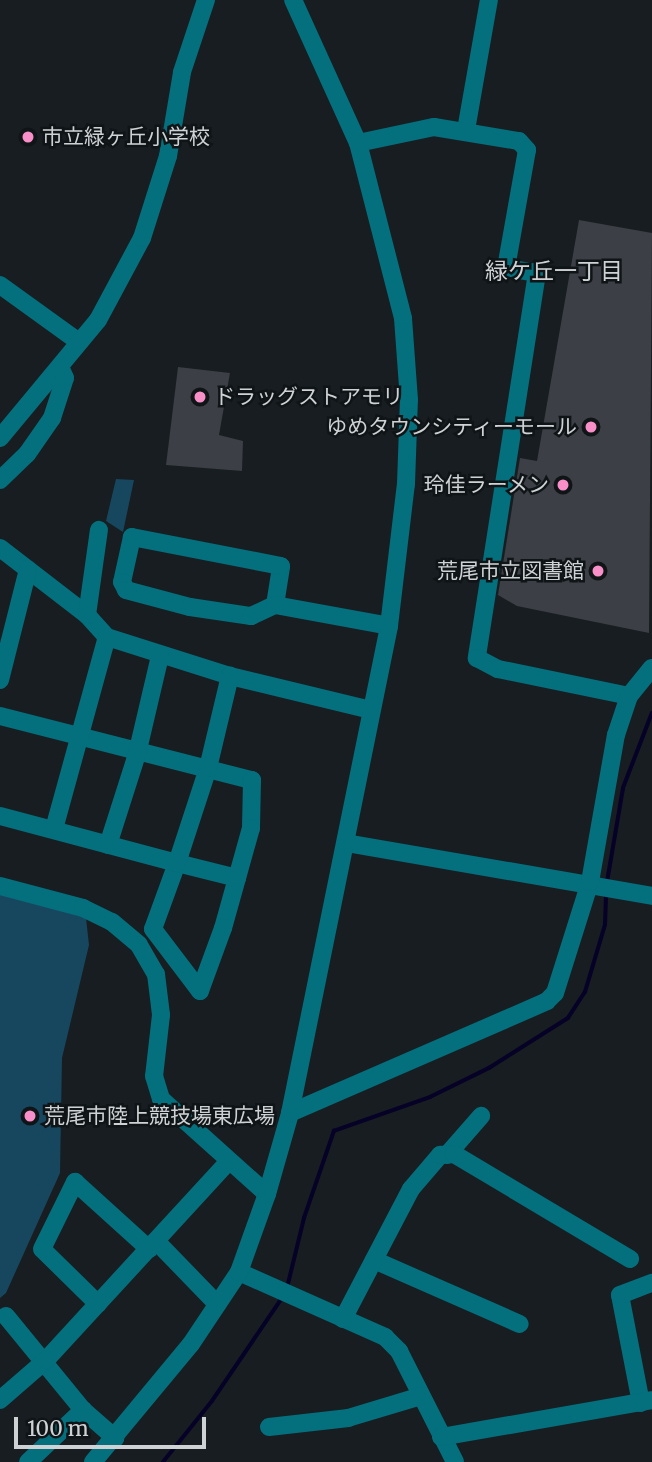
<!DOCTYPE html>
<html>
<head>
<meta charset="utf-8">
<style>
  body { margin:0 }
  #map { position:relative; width:652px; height:1462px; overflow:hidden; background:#171d20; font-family:Merriweather,"Noto Sans JP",serif }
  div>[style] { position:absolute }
  .green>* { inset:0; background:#17475e }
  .stream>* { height:3.5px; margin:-1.75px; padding:0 1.75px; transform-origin:1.75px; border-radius:1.75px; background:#060127 }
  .building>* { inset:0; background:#3c3f45 }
  .minor>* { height:18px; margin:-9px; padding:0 9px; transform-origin:9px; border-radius:9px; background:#046f7d }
  .dots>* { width:19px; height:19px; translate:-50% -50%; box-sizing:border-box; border:4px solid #0f1417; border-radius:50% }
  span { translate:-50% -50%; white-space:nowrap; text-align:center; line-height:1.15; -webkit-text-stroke:5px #0f1417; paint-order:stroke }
  .poi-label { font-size:21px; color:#cfd2d5 }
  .left { translate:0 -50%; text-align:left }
  .right { translate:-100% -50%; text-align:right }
  .neighbourhood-label { font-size:23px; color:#cfd2d5 }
  .scale { position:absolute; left:14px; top:1417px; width:192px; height:32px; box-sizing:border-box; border:4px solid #cfd2d5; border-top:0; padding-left:9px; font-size:21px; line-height:24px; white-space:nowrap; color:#cfd2d5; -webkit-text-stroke:5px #0f1417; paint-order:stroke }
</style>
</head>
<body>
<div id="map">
  <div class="green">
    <div style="clip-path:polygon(116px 479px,134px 480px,123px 532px,106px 521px)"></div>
    <div style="clip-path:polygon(0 892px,86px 918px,89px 945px,62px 1058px,60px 1173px,6px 1293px,0 1298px)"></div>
  </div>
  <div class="stream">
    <div style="left:607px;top:882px;width:95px;rotate:-80.3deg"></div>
    <div style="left:623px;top:788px;width:80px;rotate:-68.9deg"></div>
    <div style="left:287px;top:1288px;width:72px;rotate:-76.3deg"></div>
    <div style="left:304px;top:1218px;width:92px;rotate:-71deg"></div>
    <div style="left:334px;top:1131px;width:102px;rotate:-19.5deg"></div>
    <div style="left:430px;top:1097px;width:66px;rotate:-26.2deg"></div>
    <div style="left:489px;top:1068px;width:93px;rotate:-32.3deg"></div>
    <div style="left:568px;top:1018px;width:31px;rotate:-57deg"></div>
    <div style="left:585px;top:992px;width:70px;rotate:-73.4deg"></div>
    <div style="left:605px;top:925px;width:32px;rotate:-88deg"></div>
    <div style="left:163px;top:1462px;width:78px;rotate:-51.2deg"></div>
    <div style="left:212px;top:1401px;width:125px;rotate:-55.8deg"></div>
  </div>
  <div class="building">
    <div style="clip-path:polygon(579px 220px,652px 233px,649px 633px,517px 606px,498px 595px,520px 458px,537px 461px)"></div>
    <div style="clip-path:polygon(178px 367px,230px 373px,219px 435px,243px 441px,242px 471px,166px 465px)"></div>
  </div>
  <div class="minor">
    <div style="left:466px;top:130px;width:132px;rotate:-80deg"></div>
    <div style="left:358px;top:143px;width:78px;rotate:-11.9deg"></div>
    <div style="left:434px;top:127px;width:86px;rotate:9.4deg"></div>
    <div style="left:519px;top:141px;width:12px;rotate:48deg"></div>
    <div style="left:527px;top:150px;width:120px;rotate:100.1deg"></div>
    <div style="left:506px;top:268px;width:31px;rotate:9deg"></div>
    <div style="left:537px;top:273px;width:390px;rotate:98.9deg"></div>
    <div style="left:477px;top:658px;width:24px;rotate:28deg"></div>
    <div style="left:498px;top:669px;width:134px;rotate:11.6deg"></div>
    <div style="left:0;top:285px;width:97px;rotate:35.8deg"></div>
    <div style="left:0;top:438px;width:153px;rotate:-50.3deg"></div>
    <div style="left:98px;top:320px;width:93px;rotate:-61.8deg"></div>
    <div style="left:142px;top:238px;width:86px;rotate:-72.4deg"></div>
    <div style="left:168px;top:156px;width:85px;rotate:-80.5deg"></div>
    <div style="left:182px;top:72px;width:76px;rotate:-71.6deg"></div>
    <div style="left:0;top:480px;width:37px;rotate:-44deg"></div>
    <div style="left:27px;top:454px;width:44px;rotate:-55.2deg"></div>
    <div style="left:52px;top:418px;width:42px;rotate:-72deg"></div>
    <div style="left:65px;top:378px;width:12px;rotate:-114deg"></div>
    <div style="left:0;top:548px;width:110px;rotate:37.6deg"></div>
    <div style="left:87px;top:615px;width:30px;rotate:48deg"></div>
    <div style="left:107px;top:637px;width:129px;rotate:17.6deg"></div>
    <div style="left:230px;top:676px;width:145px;rotate:13.6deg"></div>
    <div style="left:275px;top:605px;width:39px;rotate:-81deg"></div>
    <div style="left:281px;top:566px;width:152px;rotate:-169deg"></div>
    <div style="left:132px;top:537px;width:46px;rotate:102.5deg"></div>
    <div style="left:122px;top:582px;width:9px;rotate:63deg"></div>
    <div style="left:126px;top:590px;width:66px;rotate:14.9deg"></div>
    <div style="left:190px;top:607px;width:62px;rotate:8.4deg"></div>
    <div style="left:251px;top:616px;width:26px;rotate:-25deg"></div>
    <div style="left:275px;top:605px;width:116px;rotate:10.4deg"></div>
    <div style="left:87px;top:615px;width:86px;rotate:-82deg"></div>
    <div style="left:0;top:680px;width:114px;rotate:-75.8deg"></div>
    <div style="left:0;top:716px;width:260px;rotate:14.3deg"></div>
    <div style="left:252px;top:780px;width:48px;rotate:91.2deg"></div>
    <div style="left:251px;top:828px;width:104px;rotate:105.6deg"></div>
    <div style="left:223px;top:928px;width:67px;rotate:110.1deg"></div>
    <div style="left:200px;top:991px;width:78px;rotate:-127.2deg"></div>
    <div style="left:153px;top:929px;width:70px;rotate:-70deg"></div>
    <div style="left:177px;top:863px;width:62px;rotate:14deg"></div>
    <div style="left:0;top:816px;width:183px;rotate:14.9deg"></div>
    <div style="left:177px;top:863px;width:100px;rotate:-71.9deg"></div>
    <div style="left:208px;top:768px;width:95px;rotate:-76.6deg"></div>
    <div style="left:54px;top:829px;width:199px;rotate:-74.6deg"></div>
    <div style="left:346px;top:843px;width:311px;rotate:9.8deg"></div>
    <div style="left:108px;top:845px;width:96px;rotate:-72.3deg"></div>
    <div style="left:137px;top:754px;width:101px;rotate:-76.8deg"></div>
    <div style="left:0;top:886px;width:86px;rotate:14.8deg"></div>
    <div style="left:83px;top:908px;width:32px;rotate:26deg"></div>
    <div style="left:112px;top:922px;width:35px;rotate:40deg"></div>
    <div style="left:139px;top:945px;width:34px;rotate:60deg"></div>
    <div style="left:156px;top:974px;width:41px;rotate:83deg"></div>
    <div style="left:161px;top:1015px;width:61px;rotate:96.5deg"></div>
    <div style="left:154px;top:1076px;width:24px;rotate:73deg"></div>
    <div style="left:161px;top:1099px;width:142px;rotate:41.9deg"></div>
    <div style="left:290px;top:1113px;width:280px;rotate:-23.5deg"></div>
    <div style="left:547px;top:1001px;width:11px;rotate:-45deg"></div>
    <div style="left:555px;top:993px;width:116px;rotate:-72.5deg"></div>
    <div style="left:590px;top:882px;width:149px;rotate:-80deg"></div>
    <div style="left:616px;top:735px;width:41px;rotate:-71.6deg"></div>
    <div style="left:629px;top:696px;width:36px;rotate:-51deg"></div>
    <div style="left:447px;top:1155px;width:52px;rotate:-48.9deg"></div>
    <div style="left:156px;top:1241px;width:88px;rotate:45.9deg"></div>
    <div style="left:374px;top:1260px;width:159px;rotate:23.7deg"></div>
    <div style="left:239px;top:1272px;width:160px;rotate:24deg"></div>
    <div style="left:385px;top:1337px;width:20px;rotate:45deg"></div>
    <div style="left:399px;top:1351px;width:124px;rotate:63.2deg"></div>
    <div style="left:98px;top:1304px;width:78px;rotate:-135.5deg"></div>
    <div style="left:42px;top:1249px;width:75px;rotate:-63.8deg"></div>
    <div style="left:75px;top:1182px;width:100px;rotate:42.2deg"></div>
    <div style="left:6px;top:1316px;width:122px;rotate:50.7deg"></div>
    <div style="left:343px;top:1319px;width:147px;rotate:-62.4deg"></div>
    <div style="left:411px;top:1189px;width:45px;rotate:-49.5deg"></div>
    <div style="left:440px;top:1155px;width:14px;rotate:-4deg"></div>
    <div style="left:454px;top:1154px;width:205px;rotate:30.8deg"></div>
    <div style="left:0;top:1400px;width:61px;rotate:-41deg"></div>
    <div style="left:46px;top:1360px;width:270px;rotate:-47.4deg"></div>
    <div style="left:641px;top:1403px;width:110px;rotate:-101deg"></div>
    <div style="left:620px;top:1295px;width:34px;rotate:-21deg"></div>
    <div style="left:269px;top:1427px;width:80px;rotate:-6.5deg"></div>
    <div style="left:348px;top:1418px;width:76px;rotate:-16.8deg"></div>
    <div style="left:441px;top:1437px;width:214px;rotate:-9.9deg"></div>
    <div style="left:28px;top:1462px;width:76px;rotate:-43.4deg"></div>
    <div style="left:83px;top:1410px;width:43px;rotate:41.2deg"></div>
    <div style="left:93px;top:1462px;width:153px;rotate:-50.3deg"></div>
    <div style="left:191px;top:1344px;width:87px;rotate:-56.3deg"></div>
    <div style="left:239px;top:1272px;width:83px;rotate:-70.3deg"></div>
    <div style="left:267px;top:1194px;width:84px;rotate:-74.1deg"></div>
    <div style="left:290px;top:1113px;width:497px;rotate:-78.5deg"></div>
    <div style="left:389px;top:626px;width:143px;rotate:-83.2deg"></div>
    <div style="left:406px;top:484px;width:84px;rotate:-88deg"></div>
    <div style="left:409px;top:400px;width:82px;rotate:-94.2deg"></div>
    <div style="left:403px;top:318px;width:181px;rotate:-104.4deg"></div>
    <div style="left:358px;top:143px;width:157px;rotate:-114.4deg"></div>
  </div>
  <div class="dots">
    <div style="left:28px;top:137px;background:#f98fc9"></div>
    <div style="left:200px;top:397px;background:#f98fc9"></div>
    <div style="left:591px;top:427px;background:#f98fc9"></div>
    <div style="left:563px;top:485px;background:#f98fc9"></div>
    <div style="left:598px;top:571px;background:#f98fc9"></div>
    <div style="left:30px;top:1116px;background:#f98fc9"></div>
  </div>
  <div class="poi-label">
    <span class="left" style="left:42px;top:137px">市立緑ヶ丘小学校</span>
    <span class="left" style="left:214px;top:397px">ドラッグストアモリ</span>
    <span class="right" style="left:577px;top:427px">ゆめタウンシティーモール</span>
    <span class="right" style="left:549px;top:485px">玲佳ラーメン</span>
    <span class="right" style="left:584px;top:571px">荒尾市立図書館</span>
    <span class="left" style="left:44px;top:1116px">荒尾市陸上競技場東広場</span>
  </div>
  <div class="neighbourhood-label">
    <span style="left:554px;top:271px">緑ケ丘一丁目</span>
  </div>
  <div class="scale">100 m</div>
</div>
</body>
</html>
